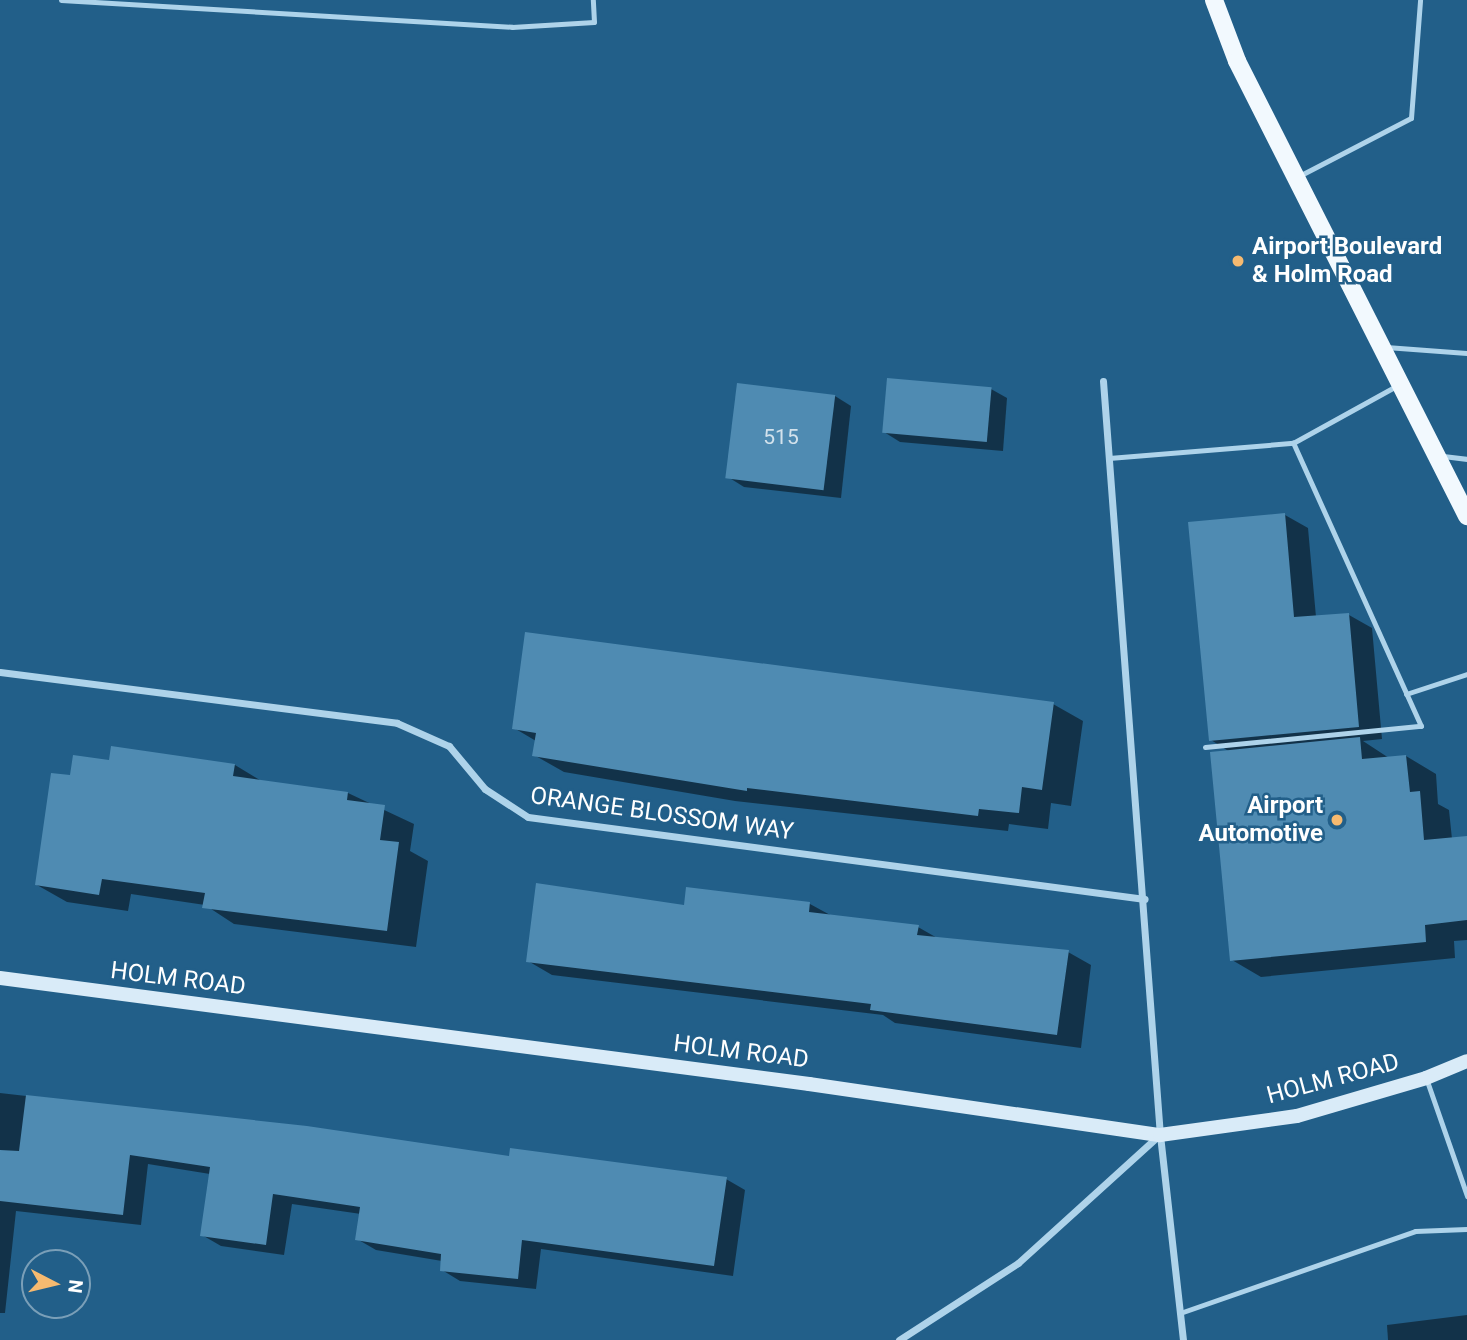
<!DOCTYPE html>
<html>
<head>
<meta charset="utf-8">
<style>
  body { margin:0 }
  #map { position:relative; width:1467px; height:1340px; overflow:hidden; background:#225f89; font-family:Roboto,sans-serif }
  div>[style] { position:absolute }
  .shadow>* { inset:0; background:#0007 }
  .building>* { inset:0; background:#4f8bb2; transform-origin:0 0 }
  .lane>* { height:5px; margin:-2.5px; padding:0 2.5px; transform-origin:2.5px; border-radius:2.5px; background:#aed3ea }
  .street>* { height:7px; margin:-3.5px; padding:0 3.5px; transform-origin:3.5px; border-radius:3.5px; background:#aed3ea }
  .secondary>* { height:14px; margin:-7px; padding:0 7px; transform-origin:7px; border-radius:7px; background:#d9ebf8 }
  .primary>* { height:18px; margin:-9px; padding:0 9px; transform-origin:9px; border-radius:9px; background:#f2f9fe }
  .dots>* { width:19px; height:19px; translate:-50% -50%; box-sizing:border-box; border:4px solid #225f89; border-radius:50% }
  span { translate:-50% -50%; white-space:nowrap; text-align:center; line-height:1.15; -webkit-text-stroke:5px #225f89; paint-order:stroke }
  .number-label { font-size:21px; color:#d3e2ec }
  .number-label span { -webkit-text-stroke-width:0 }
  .poi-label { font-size:24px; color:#fff; font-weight:700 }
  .left { translate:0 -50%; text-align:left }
  .right { translate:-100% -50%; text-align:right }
  .street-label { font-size:24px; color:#fff }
  .north { position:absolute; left:21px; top:1249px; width:70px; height:70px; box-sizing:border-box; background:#225f89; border:2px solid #7a9fb8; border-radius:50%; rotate:97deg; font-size:19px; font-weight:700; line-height:28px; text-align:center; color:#fff }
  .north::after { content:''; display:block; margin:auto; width:24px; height:32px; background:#f6ba70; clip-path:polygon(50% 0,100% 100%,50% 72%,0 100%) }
</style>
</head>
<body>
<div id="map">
  <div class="shadow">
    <div style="clip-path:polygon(991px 389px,1007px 398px,1003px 451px,900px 442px,884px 432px)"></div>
    <div style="clip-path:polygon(835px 396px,851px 406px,841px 498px,744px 487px,728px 477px)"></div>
    <div style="clip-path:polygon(1285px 515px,1308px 528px,1316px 617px,1349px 615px,1372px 628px,1382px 739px,1363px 741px,1389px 758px,1406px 756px,1436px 774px,1438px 804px,1449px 810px,1452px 839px,1467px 838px,1467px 940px,1454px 941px,1455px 958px,1261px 977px,1232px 960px,1230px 752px,1211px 740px)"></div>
    <div style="clip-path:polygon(1053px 704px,1083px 721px,1071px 806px,1051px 803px,1048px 829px,1009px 824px,1008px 831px,735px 801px,564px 772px,534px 755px,536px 741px,514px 728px)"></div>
    <div style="clip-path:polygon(111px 762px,235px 765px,263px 782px,348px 793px,414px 824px,410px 851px,428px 861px,416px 947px,234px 924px,205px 905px,131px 894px,128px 911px,67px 902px,37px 885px,72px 777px)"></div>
    <div style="clip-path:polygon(810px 904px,832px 916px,918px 927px,939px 939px,1068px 952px,1091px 965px,1081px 1048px,895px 1023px,883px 1015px,552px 975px,528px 961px,685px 907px)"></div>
    <div style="clip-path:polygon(0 1093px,307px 1128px,510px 1158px,726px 1179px,745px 1190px,733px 1276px,541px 1249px,536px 1289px,460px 1281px,442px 1270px,442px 1261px,376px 1250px,357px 1239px,361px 1214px,292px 1204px,284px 1255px,221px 1246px,202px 1235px,210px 1174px,148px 1164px,141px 1225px,16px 1211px,5px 1313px,0 1313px)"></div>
    <div style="clip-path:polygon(1467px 1315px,1467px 1340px,1388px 1340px,1387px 1325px)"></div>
  </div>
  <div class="building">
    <div style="left:887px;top:378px;width:105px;height:55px;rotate:5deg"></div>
    <div style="left:737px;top:383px;width:99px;height:96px;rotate:7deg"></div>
    <div style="clip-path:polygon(1285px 513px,1294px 617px,1349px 613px,1359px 727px,1209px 741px,1188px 522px)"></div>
    <div style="clip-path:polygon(525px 632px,1054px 702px,1042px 790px,1022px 787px,1019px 813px,979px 809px,978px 816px,747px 788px,747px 791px,532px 756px,536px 733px,512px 729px)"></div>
    <div style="clip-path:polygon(1360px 737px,1362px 759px,1406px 755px,1410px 792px,1420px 791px,1424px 840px,1467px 836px,1467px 920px,1425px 925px,1426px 942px,1230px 961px,1210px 752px)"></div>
    <div style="clip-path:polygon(111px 746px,235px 764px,233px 776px,348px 792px,347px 800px,385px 805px,380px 840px,399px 842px,387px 931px,202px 908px,205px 893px,102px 879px,99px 895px,35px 885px,51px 773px,70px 775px,73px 755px,109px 760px)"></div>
    <div style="clip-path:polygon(536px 883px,684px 905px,686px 887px,810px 902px,809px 912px,919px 925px,917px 935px,1069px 950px,1057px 1035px,870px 1010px,871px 1004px,526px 962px)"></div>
    <div style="clip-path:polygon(26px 1095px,307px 1126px,509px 1156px,510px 1148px,727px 1177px,714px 1266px,522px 1240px,518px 1279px,440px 1271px,441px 1254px,355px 1240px,360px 1207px,273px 1194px,266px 1245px,200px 1236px,210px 1167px,130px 1155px,123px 1215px,0 1201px,0 1150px,19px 1151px)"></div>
  </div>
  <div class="lane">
    <div style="left:61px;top:0;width:452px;rotate:3.4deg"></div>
    <div style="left:512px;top:27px;width:82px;rotate:-3.5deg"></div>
    <div style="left:594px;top:22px;width:22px;rotate:-93deg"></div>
    <div style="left:1299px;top:176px;width:126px;rotate:-27.4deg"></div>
    <div style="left:1411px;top:118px;width:118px;rotate:-85.6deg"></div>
    <div style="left:1386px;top:347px;width:81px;rotate:4.2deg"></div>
    <div style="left:1443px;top:456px;width:24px;rotate:7deg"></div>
    <div style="left:1109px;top:458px;width:185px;rotate:-4.7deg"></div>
    <div style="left:1293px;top:443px;width:120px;rotate:-28.9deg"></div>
    <div style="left:1406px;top:694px;width:64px;rotate:-18.2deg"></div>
    <div style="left:1205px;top:747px;width:217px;rotate:-5.6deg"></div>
    <div style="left:1421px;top:726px;width:311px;rotate:-114.3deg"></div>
    <div style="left:1427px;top:1081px;width:122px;rotate:70.8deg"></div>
    <div style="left:1180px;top:1313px;width:249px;rotate:-19.2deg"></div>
    <div style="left:1415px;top:1231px;width:52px;rotate:-2.2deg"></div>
  </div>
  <div class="street">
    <div style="left:1103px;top:381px;width:756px;rotate:85.68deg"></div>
    <div style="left:1160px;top:1135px;width:206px;rotate:83.6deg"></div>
    <div style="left:0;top:672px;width:400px;rotate:7.3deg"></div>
    <div style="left:397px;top:723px;width:57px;rotate:23.9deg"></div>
    <div style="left:449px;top:746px;width:56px;rotate:50.1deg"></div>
    <div style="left:485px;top:789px;width:51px;rotate:33.1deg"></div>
    <div style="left:528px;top:817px;width:622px;rotate:7.57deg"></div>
    <div style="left:899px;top:1340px;width:142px;rotate:-32.9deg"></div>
    <div style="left:1018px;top:1263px;width:190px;rotate:-42.2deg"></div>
  </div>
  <div class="secondary">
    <div style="left:0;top:978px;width:816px;rotate:7.46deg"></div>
    <div style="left:809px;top:1084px;width:355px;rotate:8.3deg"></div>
    <div style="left:1160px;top:1135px;width:138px;rotate:-7.9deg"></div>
    <div style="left:1297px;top:1116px;width:134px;rotate:-16.4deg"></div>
    <div style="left:1426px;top:1078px;width:44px;rotate:-22.5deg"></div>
  </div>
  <div class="primary">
    <div style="left:1214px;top:0;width:65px;rotate:69.3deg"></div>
    <div style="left:1237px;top:61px;width:510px;rotate:63.18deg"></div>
  </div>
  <div class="dots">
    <div style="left:1238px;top:261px;background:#f6ba70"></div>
    <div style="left:1337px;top:820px;background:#f6ba70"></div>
  </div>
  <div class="number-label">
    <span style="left:781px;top:437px">515</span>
  </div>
  <div class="poi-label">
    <span class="left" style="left:1252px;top:261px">Airport Boulevard<br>&amp; Holm Road</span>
    <span class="right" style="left:1323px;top:820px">Airport<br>Automotive</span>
  </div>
  <div class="street-label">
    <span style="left:662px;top:814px;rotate:8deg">ORANGE BLOSSOM WAY</span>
    <span style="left:178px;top:979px;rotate:7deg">HOLM ROAD</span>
    <span style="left:741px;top:1052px;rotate:7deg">HOLM ROAD</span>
    <span style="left:1333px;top:1079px;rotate:-15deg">HOLM ROAD</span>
  </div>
  <div class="north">N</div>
</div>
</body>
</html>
